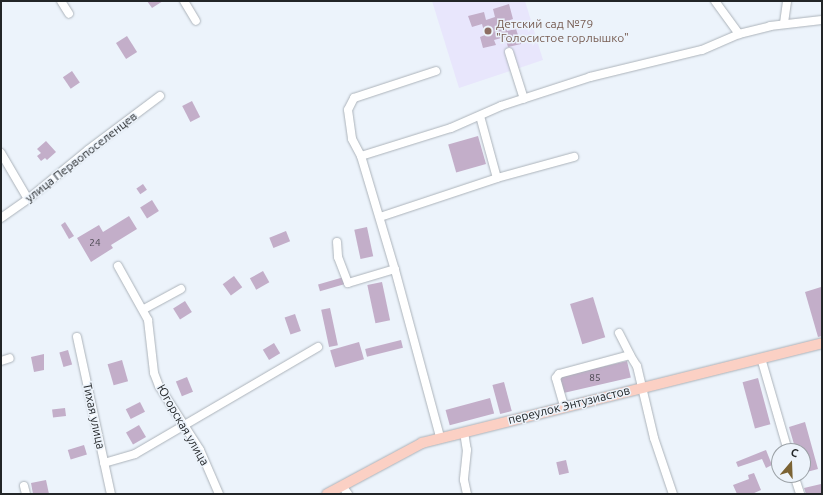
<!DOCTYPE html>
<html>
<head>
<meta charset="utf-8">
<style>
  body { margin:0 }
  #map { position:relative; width:823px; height:495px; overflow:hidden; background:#ecf3fb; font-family:Ubuntu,sans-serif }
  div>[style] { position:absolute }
  .education>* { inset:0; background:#e8e6fc }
  .building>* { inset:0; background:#c3aec9; transform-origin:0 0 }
  .roads { filter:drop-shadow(0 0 1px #acb3ba) drop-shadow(0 0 1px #acb3ba) }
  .minor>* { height:8px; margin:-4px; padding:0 4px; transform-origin:4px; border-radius:4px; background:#fff }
  .major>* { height:10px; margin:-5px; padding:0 5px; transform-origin:5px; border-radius:5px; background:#fbd0c4 }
  .dots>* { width:11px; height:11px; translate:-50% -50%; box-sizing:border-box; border:2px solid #ecf3fb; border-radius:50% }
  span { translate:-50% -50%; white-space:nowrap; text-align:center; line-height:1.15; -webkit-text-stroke:3px #ecf3fb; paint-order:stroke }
  .number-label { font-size:10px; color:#4a4750 }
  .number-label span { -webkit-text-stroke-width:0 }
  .education-label { font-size:12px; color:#785e54 }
  .left { translate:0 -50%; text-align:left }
  .street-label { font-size:12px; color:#222527 }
  .frame { position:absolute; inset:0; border:2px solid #222527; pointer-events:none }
  .north { position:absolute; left:771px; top:443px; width:40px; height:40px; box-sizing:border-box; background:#ecf3fb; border:1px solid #9ba1a6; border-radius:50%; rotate:19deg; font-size:11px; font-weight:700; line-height:16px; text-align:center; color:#222527 }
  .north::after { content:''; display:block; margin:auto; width:14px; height:18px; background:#7b6334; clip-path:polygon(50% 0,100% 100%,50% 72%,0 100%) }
</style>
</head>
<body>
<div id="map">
  <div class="education">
    <div style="clip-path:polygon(432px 1px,525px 1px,543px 60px,459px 88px)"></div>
  </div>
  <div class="building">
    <div style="clip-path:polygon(147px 1px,163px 1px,152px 8px)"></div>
    <div style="clip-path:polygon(509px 4px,513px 19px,504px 22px,507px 31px,516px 29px,521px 44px,508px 47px,505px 37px,494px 40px,496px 45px,483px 48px,480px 37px,485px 35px,482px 24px,472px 27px,468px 16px,484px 12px,486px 20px,495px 17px,493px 9px)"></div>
    <div style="left:127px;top:36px;width:19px;height:13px;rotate:58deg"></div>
    <div style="left:72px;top:71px;width:14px;height:11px;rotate:56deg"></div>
    <div style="left:192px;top:101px;width:18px;height:11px;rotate:63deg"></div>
    <div style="left:478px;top:136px;width:29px;height:31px;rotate:74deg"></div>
    <div style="clip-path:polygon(46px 141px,56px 152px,47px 160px,45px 158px,41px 161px,37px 156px,41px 153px,37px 149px)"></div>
    <div style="left:143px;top:184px;width:7px;height:8px;rotate:56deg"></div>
    <div style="left:152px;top:200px;width:13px;height:14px;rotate:58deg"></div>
    <div style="clip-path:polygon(129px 216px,137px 229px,111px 245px,113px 248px,91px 262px,77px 238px,99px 225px,103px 232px)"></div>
    <div style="clip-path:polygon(65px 222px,74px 236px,69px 239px,61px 225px)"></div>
    <div style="left:367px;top:227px;width:30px;height:13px;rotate:78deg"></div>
    <div style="left:286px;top:231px;width:11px;height:18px;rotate:68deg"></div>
    <div style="left:263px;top:271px;width:13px;height:15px;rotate:61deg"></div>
    <div style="left:234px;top:276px;width:14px;height:14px;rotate:54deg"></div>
    <div style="left:344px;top:277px;width:7px;height:27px;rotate:74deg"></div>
    <div style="left:382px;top:282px;width:39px;height:15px;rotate:78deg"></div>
    <div style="clip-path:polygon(821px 287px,822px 336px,818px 337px,805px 292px)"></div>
    <div style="left:593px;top:297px;width:42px;height:24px;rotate:73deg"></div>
    <div style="left:185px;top:301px;width:13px;height:14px;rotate:58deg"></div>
    <div style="left:330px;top:308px;width:38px;height:9px;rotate:78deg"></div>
    <div style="left:295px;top:314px;width:18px;height:11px;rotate:71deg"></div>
    <div style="left:401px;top:340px;width:8px;height:37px;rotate:76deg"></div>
    <div style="left:359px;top:342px;width:18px;height:30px;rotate:74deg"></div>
    <div style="left:274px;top:343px;width:12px;height:13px;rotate:59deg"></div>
    <div style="left:68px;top:350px;width:15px;height:9px;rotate:74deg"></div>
    <div style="clip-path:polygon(44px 354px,44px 370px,34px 372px,31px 357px)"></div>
    <div style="left:122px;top:360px;width:22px;height:15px;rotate:74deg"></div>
    <div style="left:627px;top:361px;width:17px;height:69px;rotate:77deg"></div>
    <div style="left:187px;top:377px;width:16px;height:12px;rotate:68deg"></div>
    <div style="left:758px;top:378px;width:48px;height:16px;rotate:75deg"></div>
    <div style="left:504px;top:382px;width:30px;height:12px;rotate:75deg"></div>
    <div style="left:490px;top:398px;width:16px;height:46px;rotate:75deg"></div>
    <div style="left:140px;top:402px;width:11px;height:16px;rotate:63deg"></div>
    <div style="left:65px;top:408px;width:8px;height:13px;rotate:83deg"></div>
    <div style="clip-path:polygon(805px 422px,818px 469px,803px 473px,803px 451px,796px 451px,789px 427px)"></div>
    <div style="left:139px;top:425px;width:14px;height:15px;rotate:60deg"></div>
    <div style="left:84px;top:445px;width:10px;height:17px;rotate:73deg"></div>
    <div style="clip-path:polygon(766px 450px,772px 465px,766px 468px,762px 459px,738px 467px,736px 462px)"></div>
    <div style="left:566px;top:460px;width:13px;height:10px;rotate:77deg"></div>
    <div style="clip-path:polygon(754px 473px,761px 490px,752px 494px,737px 494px,733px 485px,749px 479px,748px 475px)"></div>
    <div style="clip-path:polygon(46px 480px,49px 494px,33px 494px,31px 483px)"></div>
    <div style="clip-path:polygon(821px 484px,822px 494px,806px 494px,804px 488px)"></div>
  </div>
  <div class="roads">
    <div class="minor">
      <div style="left:61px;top:1px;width:15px;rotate:58deg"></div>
      <div style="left:184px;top:1px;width:23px;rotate:59deg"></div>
      <div style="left:715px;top:1px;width:41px;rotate:54deg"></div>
      <div style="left:784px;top:23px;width:22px;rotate:-82deg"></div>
      <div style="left:509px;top:52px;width:49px;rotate:72.3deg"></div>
      <div style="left:436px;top:71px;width:86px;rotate:161.8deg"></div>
      <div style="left:354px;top:98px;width:13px;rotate:117deg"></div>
      <div style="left:348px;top:110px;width:29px;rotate:82deg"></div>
      <div style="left:352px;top:139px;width:19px;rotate:62deg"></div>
      <div style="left:361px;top:156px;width:119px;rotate:73.4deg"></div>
      <div style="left:395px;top:270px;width:173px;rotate:74.9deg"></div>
      <div style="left:480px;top:116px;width:64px;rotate:74.7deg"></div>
      <div style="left:1px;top:153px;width:53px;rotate:59.6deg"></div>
      <div style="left:361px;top:156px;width:94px;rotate:-17.3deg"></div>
      <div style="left:451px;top:128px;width:55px;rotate:-23.7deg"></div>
      <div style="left:501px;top:106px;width:94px;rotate:-18deg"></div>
      <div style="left:590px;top:77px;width:115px;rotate:-13.6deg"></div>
      <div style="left:702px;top:50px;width:40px;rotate:-23.4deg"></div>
      <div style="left:739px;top:34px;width:32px;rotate:-14deg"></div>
      <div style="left:770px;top:26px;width:52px;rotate:-6.6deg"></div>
      <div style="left:380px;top:217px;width:123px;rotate:-18.4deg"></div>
      <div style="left:497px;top:178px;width:80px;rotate:-15.3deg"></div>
      <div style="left:1px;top:218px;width:33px;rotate:-35deg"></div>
      <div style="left:28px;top:199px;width:77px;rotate:-39.2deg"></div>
      <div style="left:88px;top:150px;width:90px;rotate:-36.9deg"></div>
      <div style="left:337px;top:242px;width:15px;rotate:86deg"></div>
      <div style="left:338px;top:257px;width:28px;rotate:69deg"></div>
      <div style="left:348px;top:283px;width:49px;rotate:-16.6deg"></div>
      <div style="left:118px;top:266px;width:62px;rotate:60.9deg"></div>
      <div style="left:148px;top:320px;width:53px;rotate:83.5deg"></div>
      <div style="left:154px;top:373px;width:14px;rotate:69deg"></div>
      <div style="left:159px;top:386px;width:76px;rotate:57.4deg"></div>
      <div style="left:200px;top:450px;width:48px;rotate:66.6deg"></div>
      <div style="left:144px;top:309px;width:42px;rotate:-28.4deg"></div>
      <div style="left:619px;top:333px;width:25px;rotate:63deg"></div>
      <div style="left:77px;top:337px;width:161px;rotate:77.8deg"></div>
      <div style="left:761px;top:358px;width:97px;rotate:73.8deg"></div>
      <div style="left:1px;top:361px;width:9px;rotate:-18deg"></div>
      <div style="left:564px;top:406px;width:29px;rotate:-106deg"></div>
      <div style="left:556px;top:378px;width:5px;rotate:-53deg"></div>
      <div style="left:559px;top:374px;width:73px;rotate:-15deg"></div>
      <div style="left:630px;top:355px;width:13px;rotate:58deg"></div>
      <div style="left:637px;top:366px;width:74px;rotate:76.7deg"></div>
      <div style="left:654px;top:438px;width:59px;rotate:71.3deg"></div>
      <div style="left:464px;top:432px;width:18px;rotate:81deg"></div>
      <div style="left:467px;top:450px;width:30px;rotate:96deg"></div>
      <div style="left:464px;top:480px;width:14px;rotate:78deg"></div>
      <div style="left:104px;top:463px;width:32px;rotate:-16deg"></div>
      <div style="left:135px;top:454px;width:212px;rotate:-30.3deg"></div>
      <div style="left:794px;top:475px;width:20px;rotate:72deg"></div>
      <div style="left:24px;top:486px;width:8px;rotate:76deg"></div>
      <div style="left:342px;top:486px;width:10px;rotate:53deg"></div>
    </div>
    <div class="major">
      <div style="left:327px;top:494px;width:108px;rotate:-28.2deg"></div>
      <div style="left:422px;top:443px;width:412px;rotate:-14deg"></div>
    </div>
  </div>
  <div class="dots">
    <div style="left:488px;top:31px;background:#8d6e63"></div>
  </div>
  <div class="number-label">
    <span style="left:95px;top:243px">24</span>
    <span style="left:595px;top:378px">85</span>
  </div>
  <div class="education-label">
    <span class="left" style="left:496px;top:31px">Детский сад №79<br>"Голосистое горлышко"</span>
  </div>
  <div class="street-label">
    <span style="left:81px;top:157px;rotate:-38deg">улица Первопоселенцев</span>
    <span style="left:569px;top:405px;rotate:-14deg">переулок Энтузиастов</span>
    <span style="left:94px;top:416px;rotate:78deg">Тихая улица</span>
    <span style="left:183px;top:425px;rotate:60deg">Югорская улица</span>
  </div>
  <div class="frame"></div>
  <div class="north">С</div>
</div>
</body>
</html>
